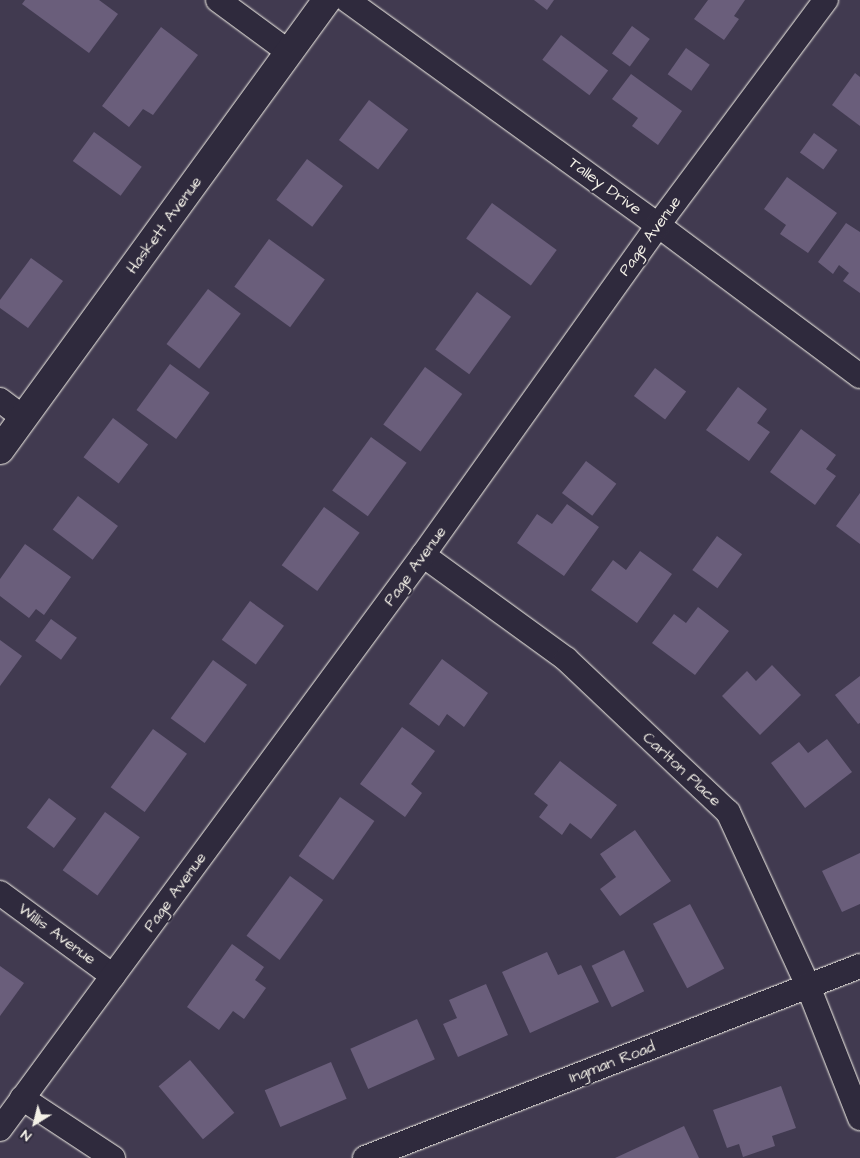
<!DOCTYPE html>
<html>
<head>
<meta charset="utf-8">
<style>
  body { margin:0 }
  #map { position:relative; width:860px; height:1158px; overflow:hidden; background:#413a50; font-family:"Architects Daughter",sans-serif }
  div>[style] { position:absolute }
  .building>* { inset:0; background:#6a5e7b; transform-origin:0 0 }
  .roads { filter:drop-shadow(0 0 1px #f4f1e8) drop-shadow(0 0 1px #f4f1e8) }
  .minor>* { height:24px; margin:-12px; padding:0 12px; transform-origin:12px; border-radius:12px; background:#2f2a3d }
  .tertiary>* { height:28px; margin:-14px; padding:0 14px; transform-origin:14px; border-radius:14px; background:#2f2a3d }
  span { translate:-50% -50%; white-space:nowrap; text-align:center; line-height:1.15; -webkit-text-stroke:4px #2f2a3d; paint-order:stroke }
  .street-label { font-size:16px; color:#f4f1e8 }
  .north { position:absolute; left:10px; top:1098px; width:50px; height:50px; -webkit-text-stroke:4px #2f2a3d; paint-order:stroke; rotate:216deg; font-size:14px; font-weight:700; line-height:20px; text-align:center; color:#f4f1e8 }
  .north::after { content:''; display:block; margin:auto; width:18px; height:22px; background:#f4f1e8; clip-path:polygon(50% 0,100% 100%,50% 72%,0 100%) }
</style>
</head>
<body>
<div id="map">
  <div class="building">
    <div style="clip-path:polygon(25px 0,99px 0,118px 14px,89px 53px,22px 4px)"></div>
    <div style="clip-path:polygon(534px 0,554px 0,547px 10px)"></div>
    <div style="clip-path:polygon(708px 0,745px 0,734px 16px,739px 19px,724px 40px,694px 19px)"></div>
    <div style="left:632px;top:26px;width:22px;height:34px;rotate:36deg"></div>
    <div style="clip-path:polygon(161px 27px,198px 55px,153px 115px,143px 109px,129px 127px,102px 106px)"></div>
    <div style="left:561px;top:35px;width:59px;height:31px;rotate:37deg"></div>
    <div style="left:686px;top:48px;width:29px;height:32px;rotate:35deg"></div>
    <div style="clip-path:polygon(855px 73px,860px 77px,860px 126px,832px 105px)"></div>
    <div style="clip-path:polygon(631px 74px,682px 111px,658px 145px,632px 126px,638px 118px,612px 99px)"></div>
    <div style="left:369px;top:100px;width:49px;height:50px;rotate:37deg"></div>
    <div style="left:94px;top:132px;width:59px;height:36px;rotate:36deg"></div>
    <div style="left:814px;top:133px;width:29px;height:24px;rotate:36deg"></div>
    <div style="left:307px;top:159px;width:45px;height:51px;rotate:37deg"></div>
    <div style="clip-path:polygon(787px 177px,837px 213px,808px 253px,780px 234px,786px 225px,764px 209px)"></div>
    <div style="left:492px;top:203px;width:80px;height:44px;rotate:36deg"></div>
    <div style="clip-path:polygon(846px 223px,860px 232px,860px 293px,843px 281px,849px 273px,839px 265px,833px 274px,818px 262px)"></div>
    <div style="left:269px;top:239px;width:69px;height:59px;rotate:36deg"></div>
    <div style="clip-path:polygon(31px 258px,63px 281px,28px 328px,0 308px,0 300px)"></div>
    <div style="left:208px;top:289px;width:41px;height:69px;rotate:37deg"></div>
    <div style="left:477px;top:292px;width:42px;height:71px;rotate:36deg"></div>
    <div style="left:170px;top:364px;width:49px;height:57px;rotate:36deg"></div>
    <div style="left:425px;top:367px;width:46px;height:71px;rotate:36deg"></div>
    <div style="left:655px;top:368px;width:39px;height:35px;rotate:37deg"></div>
    <div style="clip-path:polygon(738px 387px,767px 409px,757px 423px,770px 432px,749px 461px,706px 430px)"></div>
    <div style="left:113px;top:418px;width:44px;height:49px;rotate:37deg"></div>
    <div style="clip-path:polygon(801px 429px,836px 455px,826px 469px,836px 476px,815px 505px,770px 472px)"></div>
    <div style="left:371px;top:437px;width:44px;height:66px;rotate:36deg"></div>
    <div style="left:586px;top:461px;width:38px;height:40px;rotate:37deg"></div>
    <div style="clip-path:polygon(860px 493px,860px 544px,836px 526px)"></div>
    <div style="left:78px;top:496px;width:50px;height:42px;rotate:37deg"></div>
    <div style="clip-path:polygon(567px 504px,599px 527px,564px 576px,517px 543px,537px 514px,552px 524px)"></div>
    <div style="left:324px;top:507px;width:44px;height:72px;rotate:36deg"></div>
    <div style="left:717px;top:536px;width:31px;height:42px;rotate:36deg"></div>
    <div style="clip-path:polygon(25px 544px,71px 577px,44px 615px,36px 609px,29px 618px,0 596px,0 579px)"></div>
    <div style="clip-path:polygon(640px 551px,672px 574px,637px 623px,591px 590px,613px 560px,626px 570px)"></div>
    <div style="left:250px;top:601px;width:42px;height:48px;rotate:36deg"></div>
    <div style="clip-path:polygon(698px 607px,729px 631px,695px 675px,652px 643px,674px 614px,686px 623px)"></div>
    <div style="left:51px;top:619px;width:32px;height:27px;rotate:36deg"></div>
    <div style="clip-path:polygon(0 640px,22px 656px,0 686px)"></div>
    <div style="clip-path:polygon(442px 659px,488px 693px,464px 727px,447px 714px,439px 726px,409px 704px)"></div>
    <div style="left:213px;top:660px;width:42px;height:72px;rotate:36deg"></div>
    <div style="clip-path:polygon(772px 665px,801px 695px,760px 735px,722px 696px,747px 671px,756px 681px)"></div>
    <div style="clip-path:polygon(860px 676px,860px 723px,858px 724px,835px 695px)"></div>
    <div style="clip-path:polygon(402px 727px,435px 751px,411px 784px,422px 793px,405px 817px,360px 784px)"></div>
    <div style="left:153px;top:729px;width:42px;height:72px;rotate:36deg"></div>
    <div style="clip-path:polygon(827px 739px,852px 772px,805px 808px,771px 763px,799px 742px,808px 753px)"></div>
    <div style="clip-path:polygon(560px 761px,617px 805px,591px 839px,570px 823px,562px 835px,539px 817px,548px 805px,534px 794px)"></div>
    <div style="left:340px;top:797px;width:42px;height:72px;rotate:35deg"></div>
    <div style="left:49px;top:798px;width:34px;height:37px;rotate:37deg"></div>
    <div style="left:105px;top:812px;width:43px;height:72px;rotate:36deg"></div>
    <div style="clip-path:polygon(635px 830px,671px 881px,620px 916px,600px 889px,616px 877px,600px 854px)"></div>
    <div style="clip-path:polygon(860px 853px,860px 904px,842px 912px,822px 871px)"></div>
    <div style="left:290px;top:876px;width:41px;height:74px;rotate:36deg"></div>
    <div style="left:690px;top:904px;width:73px;height:42px;rotate:62deg"></div>
    <div style="clip-path:polygon(232px 944px,264px 967px,255px 980px,266px 988px,244px 1019px,233px 1011px,219px 1030px,187px 1007px)"></div>
    <div style="left:624px;top:950px;width:46px;height:36px;rotate:64deg"></div>
    <div style="clip-path:polygon(547px 952px,558px 975px,581px 965px,599px 1002px,530px 1033px,502px 972px)"></div>
    <div style="clip-path:polygon(0 966px,24px 983px,0 1016px)"></div>
    <div style="clip-path:polygon(486px 984px,508px 1035px,458px 1057px,443px 1024px,457px 1018px,449px 1000px)"></div>
    <div style="left:417px;top:1019px;width:44px;height:73px;rotate:66deg"></div>
    <div style="left:190px;top:1060px;width:69px;height:41px;rotate:50deg"></div>
    <div style="left:331px;top:1062px;width:40px;height:72px;rotate:67deg"></div>
    <div style="clip-path:polygon(781px 1086px,796px 1128px,772px 1136px,775px 1146px,743px 1157px,739px 1144px,727px 1148px,713px 1110px)"></div>
    <div style="clip-path:polygon(684px 1126px,699px 1158px,615px 1158px)"></div>
  </div>
  <div class="roads">
    <div class="minor">
      <div style="left:218px;top:0;width:89px;rotate:36.4deg"></div>
      <div style="left:347px;top:0;width:384px;rotate:35.9deg"></div>
      <div style="left:658px;top:225px;width:252px;rotate:36.8deg"></div>
      <div style="left:0;top:400px;width:30px;rotate:37deg"></div>
      <div style="left:423px;top:555px;width:177px;rotate:36deg"></div>
      <div style="left:566px;top:659px;width:223px;rotate:43.4deg"></div>
      <div style="left:728px;top:812px;width:192px;rotate:65.3deg"></div>
      <div style="left:808px;top:986px;width:142px;rotate:68.5deg"></div>
      <div style="left:0;top:893px;width:140px;rotate:36.3deg"></div>
      <div style="left:22px;top:1098px;width:109px;rotate:33.4deg"></div>
      <div style="left:0;top:1129px;width:713px;rotate:-53.61deg"></div>
      <div style="left:423px;top:555px;width:405px;rotate:-54.5deg"></div>
      <div style="left:658px;top:225px;width:281px;rotate:-53.3deg"></div>
      <div style="left:365px;top:1158px;width:531px;rotate:-21.2deg"></div>
    </div>
    <div class="tertiary">
      <div style="left:0;top:450px;width:556px;rotate:-54deg"></div>
    </div>
  </div>
  <div class="street-label">
    <span style="left:605px;top:186px;rotate:36deg">Talley Drive</span>
    <span style="left:164px;top:225px;rotate:-54deg">Haskett Avenue</span>
    <span style="left:650px;top:236px;rotate:-54deg">Page Avenue</span>
    <span style="left:415px;top:566px;rotate:-54deg">Page Avenue</span>
    <span style="left:682px;top:769px;rotate:43deg">Carlton Place</span>
    <span style="left:175px;top:892px;rotate:-54deg">Page Avenue</span>
    <span style="left:57px;top:934px;rotate:36deg">Willis Avenue</span>
    <span style="left:612px;top:1062px;rotate:-21deg">Ingman Road</span>
  </div>
  <div class="north">N</div>
</div>
</body>
</html>
